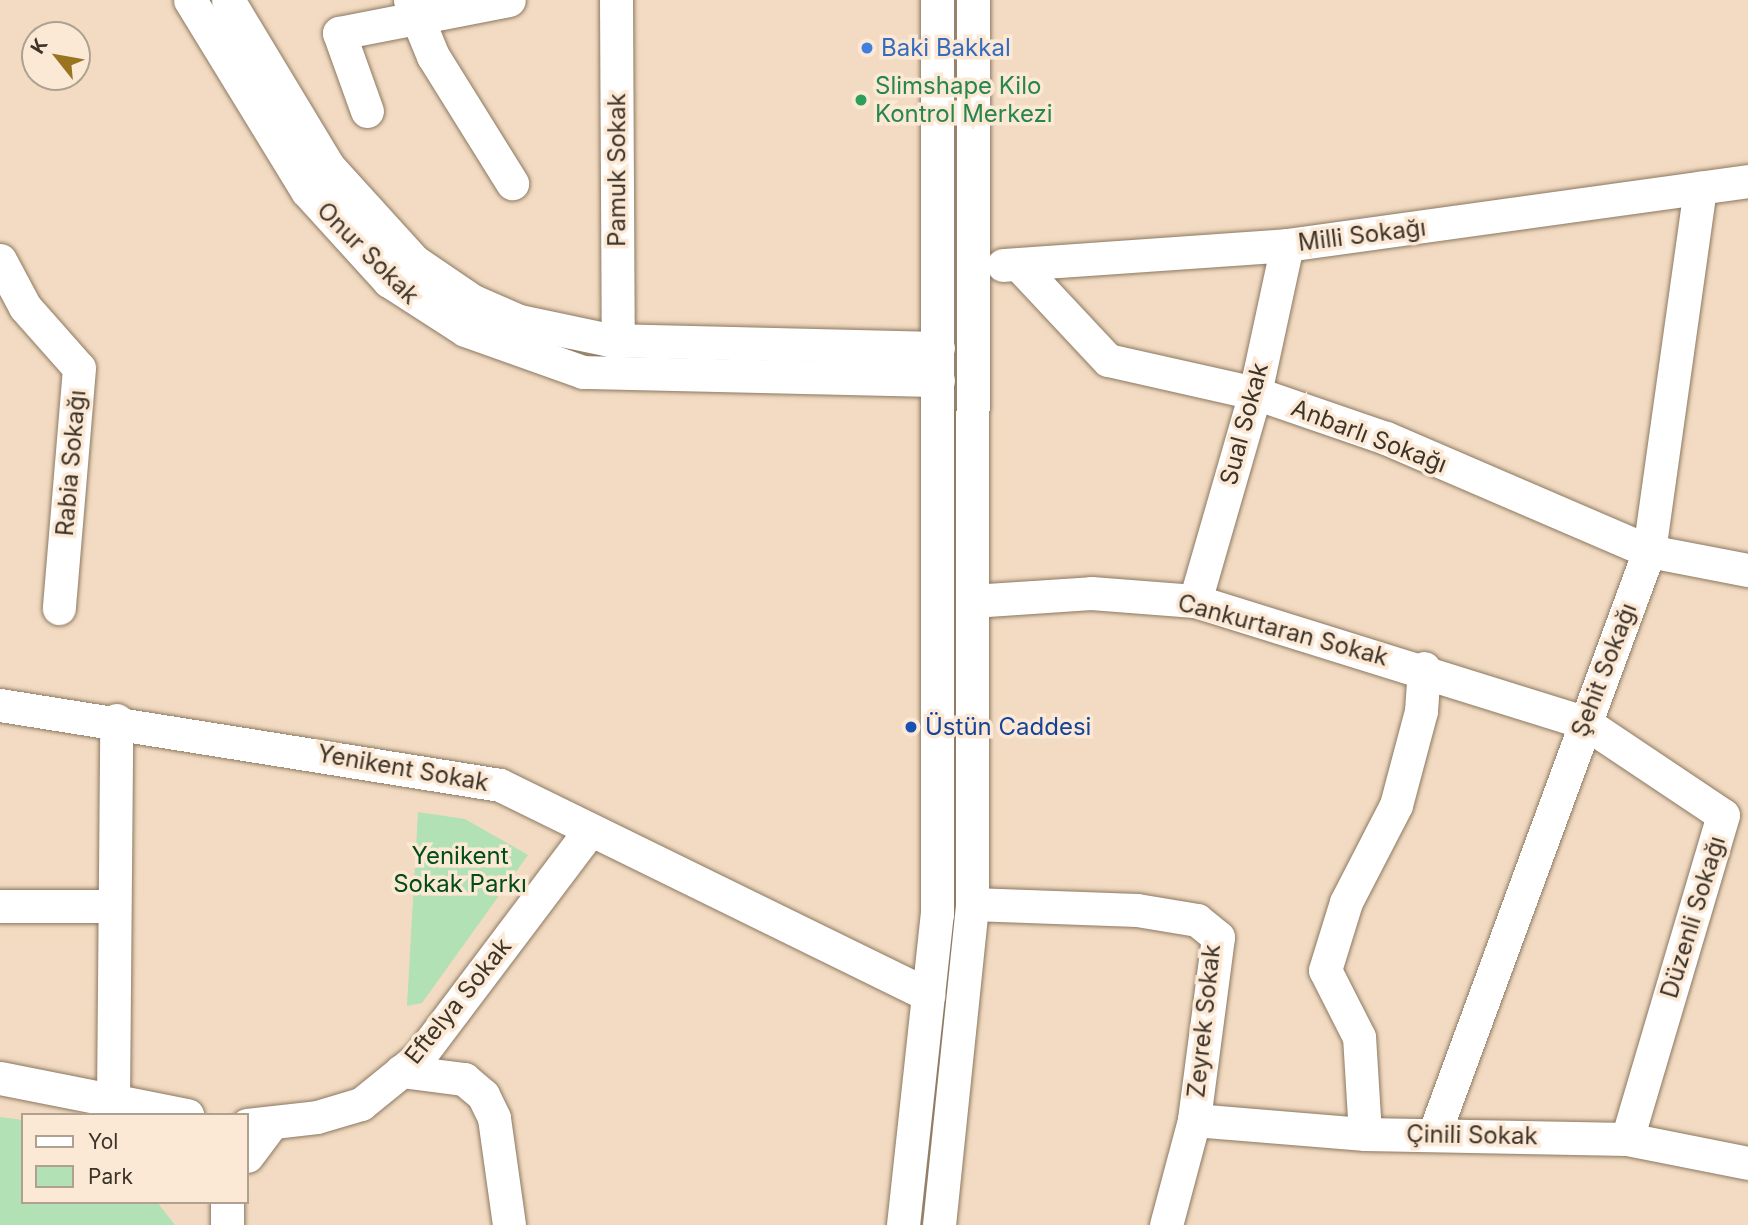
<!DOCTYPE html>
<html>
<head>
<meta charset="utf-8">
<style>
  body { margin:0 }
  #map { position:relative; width:1748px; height:1225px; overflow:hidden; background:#f2dbc2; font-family:Inter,sans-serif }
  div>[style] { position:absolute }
  .green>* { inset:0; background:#b1e1b5 }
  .roads { filter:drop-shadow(0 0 2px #8c7861) drop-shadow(0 0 2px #8c7861) }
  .minor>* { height:33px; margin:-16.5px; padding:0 16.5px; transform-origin:16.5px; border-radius:16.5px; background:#fff }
  .dots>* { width:19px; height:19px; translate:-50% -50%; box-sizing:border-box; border:4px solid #fce9d5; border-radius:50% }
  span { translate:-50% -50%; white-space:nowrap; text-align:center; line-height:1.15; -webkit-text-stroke:7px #fce9d5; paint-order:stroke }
  .shop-label { font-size:24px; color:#366cbe }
  .left { translate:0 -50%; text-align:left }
  .leisure-label { font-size:24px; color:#27864d }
  .street-label { font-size:24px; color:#3c3329 }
  .transit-label { font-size:24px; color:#164399 }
  .park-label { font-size:24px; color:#004d17 }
  .legend { position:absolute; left:21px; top:1113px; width:228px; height:91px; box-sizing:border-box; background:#fce9d5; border:2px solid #afa090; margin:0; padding:9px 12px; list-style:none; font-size:21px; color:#3c3329 }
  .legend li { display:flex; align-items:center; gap:14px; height:35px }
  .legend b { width:35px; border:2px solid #afa090 }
  .north { position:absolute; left:21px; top:21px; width:70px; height:70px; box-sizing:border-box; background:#fce9d5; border:2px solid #afa090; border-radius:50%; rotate:301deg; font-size:19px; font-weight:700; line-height:28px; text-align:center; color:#3c3329 }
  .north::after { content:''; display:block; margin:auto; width:24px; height:32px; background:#9a7520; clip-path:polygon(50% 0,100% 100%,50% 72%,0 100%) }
</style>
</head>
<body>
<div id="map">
  <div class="green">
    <div style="clip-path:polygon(418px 812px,465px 819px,528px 855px,422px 1003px,407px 1006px)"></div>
    <div style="clip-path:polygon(0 1117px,23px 1120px,23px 1202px,157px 1202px,175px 1225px,0 1225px)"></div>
  </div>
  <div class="roads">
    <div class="minor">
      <div style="left:190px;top:0;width:224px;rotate:58.5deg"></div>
      <div style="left:307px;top:191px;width:122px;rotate:47.7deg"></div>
      <div style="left:389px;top:281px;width:90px;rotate:32.8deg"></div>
      <div style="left:465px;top:330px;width:125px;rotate:19.6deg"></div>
      <div style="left:583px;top:372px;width:355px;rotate:1.3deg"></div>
      <div style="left:228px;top:0;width:194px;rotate:58.9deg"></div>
      <div style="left:328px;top:166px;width:128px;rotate:47.8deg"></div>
      <div style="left:414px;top:261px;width:71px;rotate:34.1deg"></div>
      <div style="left:473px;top:301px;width:50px;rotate:23.5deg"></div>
      <div style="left:519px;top:321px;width:92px;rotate:11.9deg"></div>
      <div style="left:609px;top:340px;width:329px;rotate:1.4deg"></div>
      <div style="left:410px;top:0;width:61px;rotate:67.7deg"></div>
      <div style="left:433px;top:56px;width:150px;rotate:58.1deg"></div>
      <div style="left:616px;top:0;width:340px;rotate:89.7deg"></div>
      <div style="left:367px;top:111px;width:83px;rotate:-109.7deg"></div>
      <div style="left:339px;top:33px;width:173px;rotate:-11deg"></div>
      <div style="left:0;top:260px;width:53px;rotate:62deg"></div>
      <div style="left:25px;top:307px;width:81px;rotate:48.5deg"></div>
      <div style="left:79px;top:368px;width:241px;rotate:94.8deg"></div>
      <div style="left:1003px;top:265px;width:285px;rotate:-4deg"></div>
      <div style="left:1287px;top:245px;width:465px;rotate:-7.9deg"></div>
      <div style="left:1019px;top:265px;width:130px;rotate:46.9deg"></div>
      <div style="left:1108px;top:360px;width:151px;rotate:12.7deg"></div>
      <div style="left:1255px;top:393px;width:139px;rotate:19deg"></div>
      <div style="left:1386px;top:438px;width:286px;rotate:23.3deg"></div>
      <div style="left:1649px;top:551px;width:101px;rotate:10.9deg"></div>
      <div style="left:972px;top:601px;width:119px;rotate:-3.8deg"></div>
      <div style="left:1091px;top:593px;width:104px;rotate:4.4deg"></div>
      <div style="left:1195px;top:601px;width:407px;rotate:17.3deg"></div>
      <div style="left:1584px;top:722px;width:167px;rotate:33.8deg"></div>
      <div style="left:1723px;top:815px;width:338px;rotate:106.5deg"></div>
      <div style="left:1195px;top:601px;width:216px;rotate:-73.9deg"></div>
      <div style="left:1255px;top:393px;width:151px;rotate:-77.8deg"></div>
      <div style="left:0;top:705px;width:506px;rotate:9.09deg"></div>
      <div style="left:500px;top:785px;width:477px;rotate:26.1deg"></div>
      <div style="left:972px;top:904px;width:165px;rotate:2.1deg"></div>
      <div style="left:1137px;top:910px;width:61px;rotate:9.5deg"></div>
      <div style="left:1197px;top:920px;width:27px;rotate:39deg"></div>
      <div style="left:1218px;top:937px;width:185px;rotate:97.5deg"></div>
      <div style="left:1194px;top:1120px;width:109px;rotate:104.9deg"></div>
      <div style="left:0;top:906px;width:110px"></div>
      <div style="left:401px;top:1071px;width:64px;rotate:7.2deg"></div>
      <div style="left:464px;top:1079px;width:25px;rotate:40deg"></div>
      <div style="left:483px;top:1095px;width:25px;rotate:64deg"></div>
      <div style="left:494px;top:1118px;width:108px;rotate:82deg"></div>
      <div style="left:0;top:1078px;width:191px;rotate:11.2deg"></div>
      <div style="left:113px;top:1101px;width:381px;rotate:-89.5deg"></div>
      <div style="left:1194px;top:1120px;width:172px;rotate:4.7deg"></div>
      <div style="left:1365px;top:1134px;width:262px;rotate:1.1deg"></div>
      <div style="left:1627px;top:1139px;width:123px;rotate:11.2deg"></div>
      <div style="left:247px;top:1125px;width:70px;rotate:-6.5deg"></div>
      <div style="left:317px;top:1117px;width:46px;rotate:-16.5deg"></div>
      <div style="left:361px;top:1104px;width:75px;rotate:-39deg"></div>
      <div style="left:419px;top:1057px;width:284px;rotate:-53deg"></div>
      <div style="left:1365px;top:1134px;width:97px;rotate:-93.5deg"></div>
      <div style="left:1359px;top:1037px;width:75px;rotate:-116.9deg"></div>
      <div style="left:1325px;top:970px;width:71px;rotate:-72.8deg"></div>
      <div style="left:1346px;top:902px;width:109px;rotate:-62.7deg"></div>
      <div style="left:1396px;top:805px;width:97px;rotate:-75.1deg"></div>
      <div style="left:1421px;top:711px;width:43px;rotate:-86deg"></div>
      <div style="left:1434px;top:1134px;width:621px;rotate:-69.76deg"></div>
      <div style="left:1649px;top:551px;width:367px;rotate:-82deg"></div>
      <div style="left:247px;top:1156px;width:39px;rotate:-53deg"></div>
      <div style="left:227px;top:1202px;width:23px;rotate:90deg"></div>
      <div style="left:903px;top:1225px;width:313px;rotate:-83.8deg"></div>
      <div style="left:937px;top:914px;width:914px;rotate:-90deg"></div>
      <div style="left:939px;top:1225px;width:323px;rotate:-84.1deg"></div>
      <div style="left:972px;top:904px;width:904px;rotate:-89.94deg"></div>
    </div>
  </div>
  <div class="dots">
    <div style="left:867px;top:48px;background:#3f7fe0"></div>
    <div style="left:861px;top:100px;background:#2e9e5b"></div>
    <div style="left:911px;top:727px;background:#1a4fb4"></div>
  </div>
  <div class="shop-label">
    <span class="left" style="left:881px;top:48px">Baki Bakkal</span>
  </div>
  <div class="leisure-label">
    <span class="left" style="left:875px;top:100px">Slimshape Kilo<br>Kontrol Merkezi</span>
  </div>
  <div class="street-label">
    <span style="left:617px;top:170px;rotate:-90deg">Pamuk Sokak</span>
    <span style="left:1362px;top:235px;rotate:-7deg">Milli Sokağı</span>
    <span style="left:368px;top:253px;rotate:45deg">Onur Sokak</span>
    <span style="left:1244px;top:424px;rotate:-75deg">Sual Sokak</span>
    <span style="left:1369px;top:436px;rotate:21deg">Anbarlı Sokağı</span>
    <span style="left:71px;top:463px;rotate:-85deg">Rabia Sokağı</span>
    <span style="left:1283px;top:630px;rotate:15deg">Cankurtaran Sokak</span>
    <span style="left:1604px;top:670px;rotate:-69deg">Şehit Sokağı</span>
    <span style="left:403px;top:768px;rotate:10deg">Yenikent Sokak</span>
    <span style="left:1693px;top:917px;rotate:-73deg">Düzenli Sokağı</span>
    <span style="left:458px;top:1001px;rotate:-51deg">Eftelya Sokak</span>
    <span style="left:1204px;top:1021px;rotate:-84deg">Zeyrek Sokak</span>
    <span style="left:1472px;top:1135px;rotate:1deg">Çinili Sokak</span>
  </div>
  <div class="transit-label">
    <span class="left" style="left:925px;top:727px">Üstün Caddesi</span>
  </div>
  <div class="park-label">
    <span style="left:460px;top:870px">Yenikent<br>Sokak Parkı</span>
  </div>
  <ul class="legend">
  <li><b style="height:9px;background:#fff"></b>Yol</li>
  <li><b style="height:19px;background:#b1e1b5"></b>Park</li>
  </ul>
  <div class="north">K</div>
</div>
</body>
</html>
